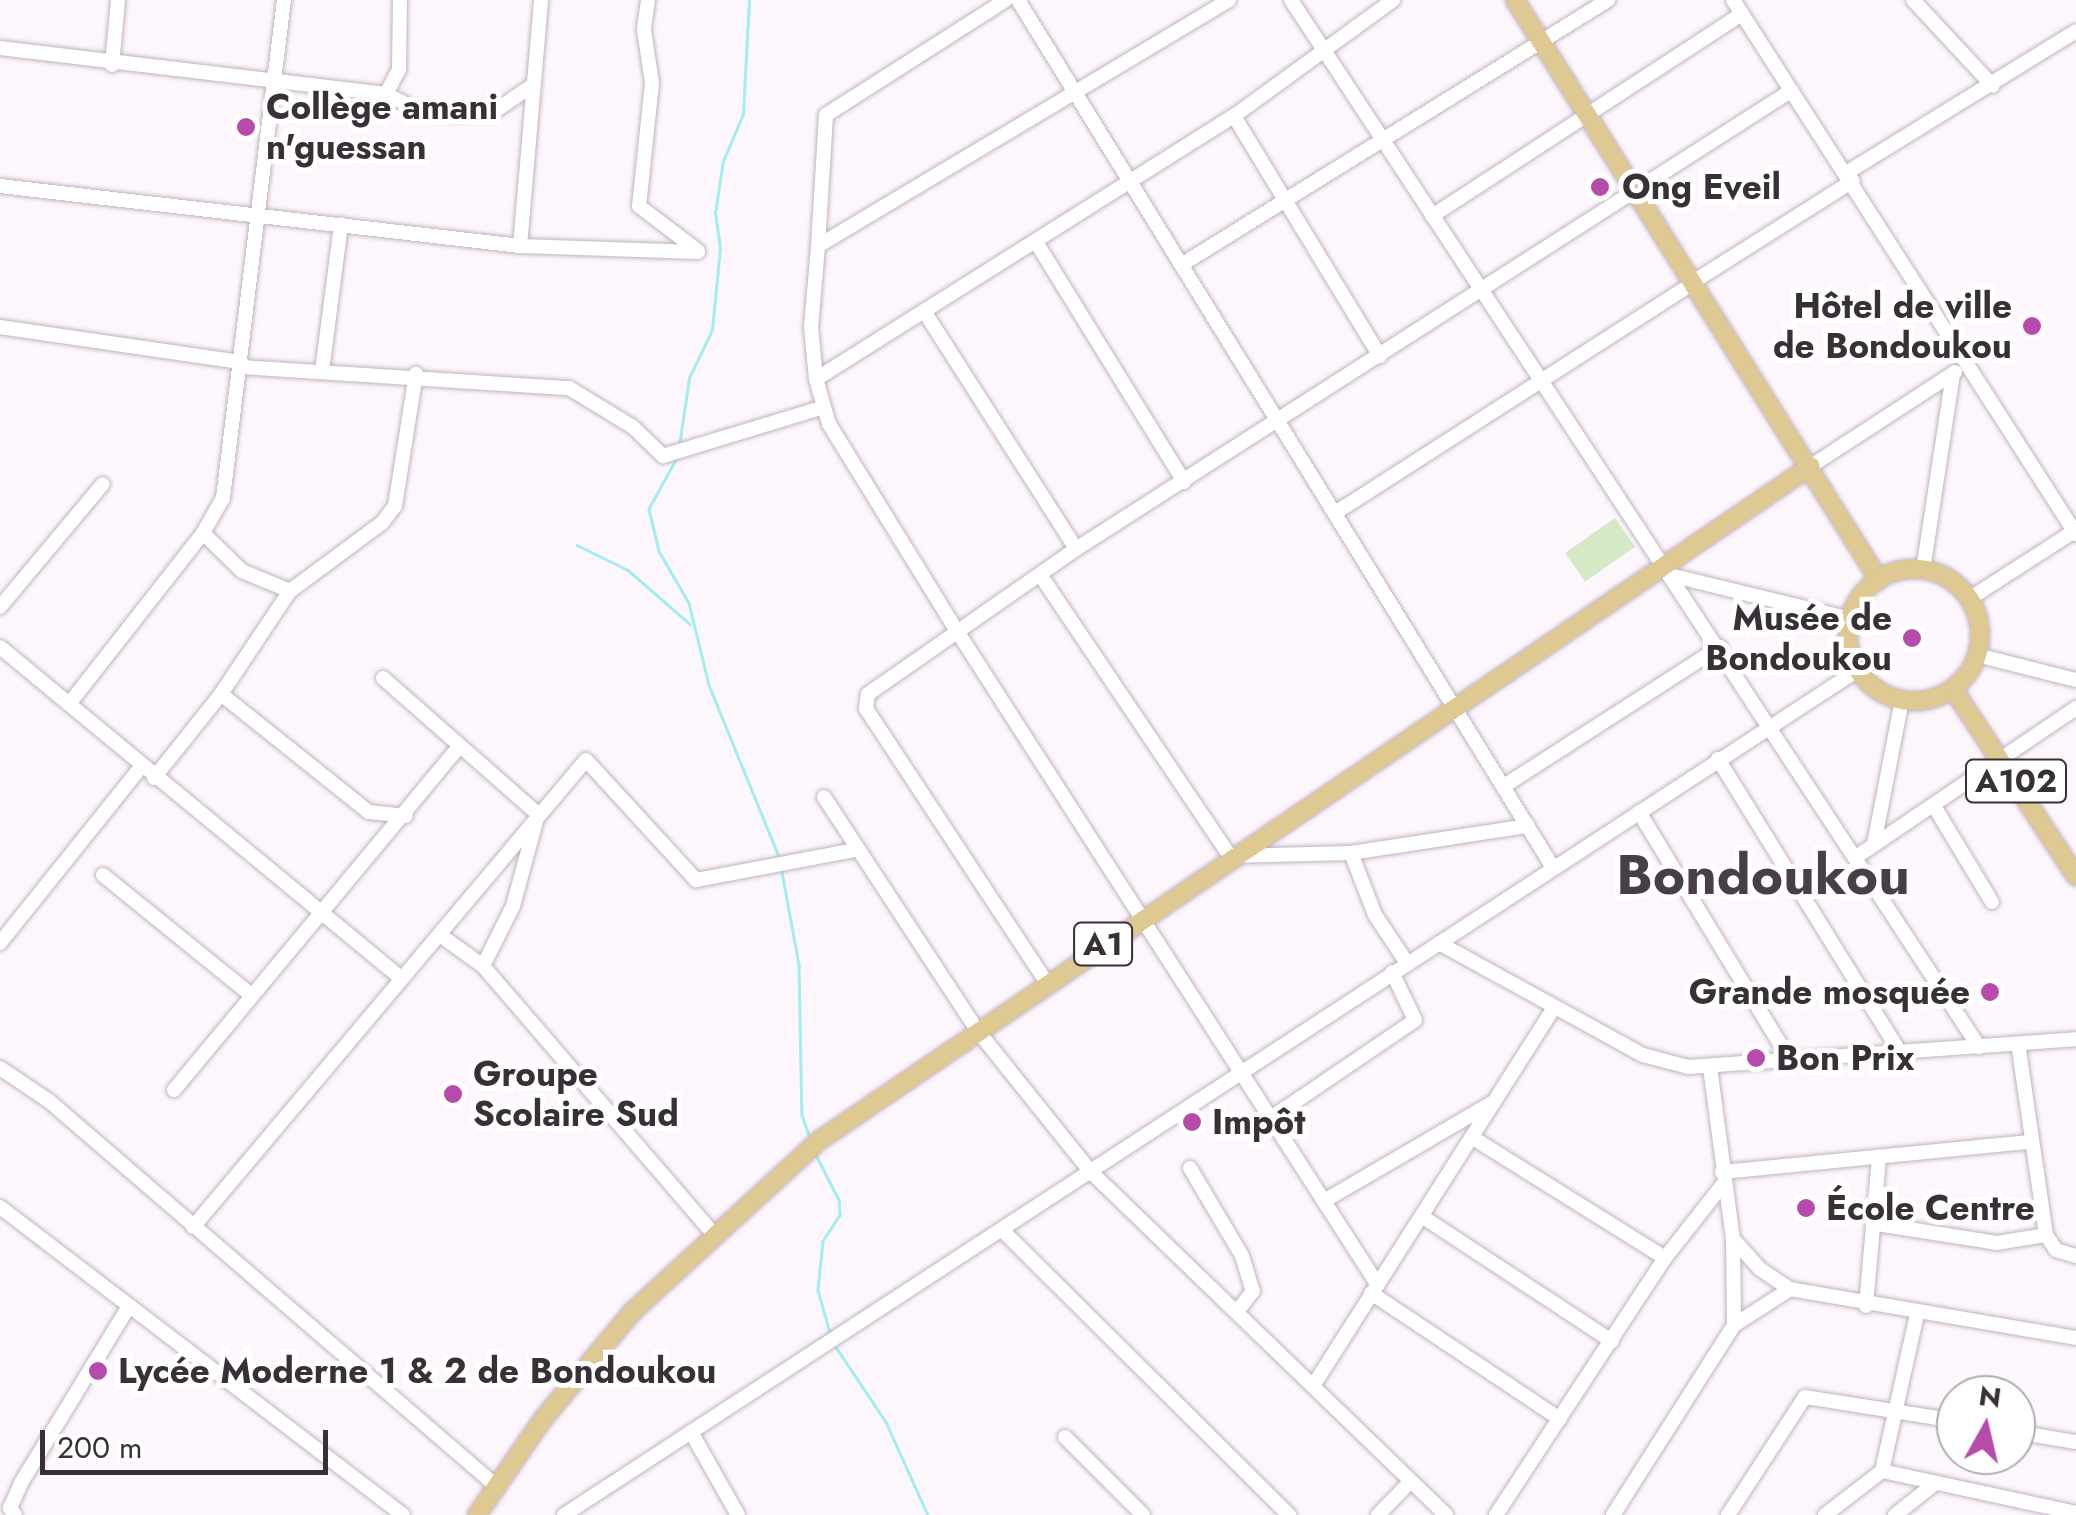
<!DOCTYPE html>
<html>
<head>
<meta charset="utf-8">
<style>
  body { margin:0 }
  #map { position:relative; width:2076px; height:1515px; overflow:hidden; background:#fdf7fd; font-family:Jost,sans-serif }
  div>[style] { position:absolute }
  .green>* { inset:0; background:#d5e9c5; transform-origin:0 0 }
  .stream>* { height:2.5px; margin:-1.25px; padding:0 1.25px; transform-origin:1.25px; border-radius:1.25px; background:#a1edf2 }
  .roads { filter:drop-shadow(0 0 2px #c1b2c1) drop-shadow(0 0 2px #c1b2c1) }
  .minor>* { height:14px; margin:-7px; padding:0 7px; transform-origin:7px; border-radius:7px; background:#fff }
  .major>* { height:18px; margin:-9px; padding:0 9px; transform-origin:9px; border-radius:9px; background:#dec992 }
  .major>.ring { margin:-9px; padding:0; box-sizing:content-box; background:none; border:18px solid #dec992; border-radius:50% }
  .dots>* { width:28px; height:28px; translate:-50% -50%; box-sizing:border-box; border:5px solid #fff; border-radius:50% }
  span { translate:-50% -50%; white-space:nowrap; text-align:center; line-height:1.15; -webkit-text-stroke:10px #fff; paint-order:stroke }
  .shield-label span { padding:2px 8px; background:#fff; border:2px solid; border-radius:8px; -webkit-text-stroke-width:0 }
  .shield-label { font-size:32px; color:#373137; font-weight:700 }
  .poi-label { font-size:35px; color:#373137; font-weight:700 }
  .left { translate:0 -50%; text-align:left }
  .right { translate:-100% -50%; text-align:right }
  .town-label { font-size:55px; color:#493d49; font-weight:700 }
  .north { position:absolute; left:1936px; top:1375px; width:100px; height:100px; box-sizing:border-box; background:#fff; border:2px solid #afadaf; border-radius:50%; rotate:8deg; font-size:28px; font-weight:700; line-height:40px; text-align:center; color:#373137 }
  .north::after { content:''; display:block; margin:auto; width:35px; height:45px; background:#b74bac; clip-path:polygon(50% 0,100% 100%,50% 72%,0 100%) }
  .scale { position:absolute; left:40px; top:1430px; width:288px; height:45px; box-sizing:border-box; border:5px solid #373137; border-top:0; padding-left:12px; font-size:30px; line-height:35px; white-space:nowrap; color:#373137; -webkit-text-stroke:8px #fff; paint-order:stroke }
</style>
</head>
<body>
<div id="map">
  <div class="green">
    <div style="left:1615px;top:518px;width:35px;height:61px;rotate:55deg"></div>
  </div>
  <div class="stream">
    <div style="left:679px;top:446px;width:69px;rotate:-81.6deg"></div>
    <div style="left:689px;top:378px;width:53px;rotate:-64.4deg"></div>
    <div style="left:712px;top:330px;width:82px;rotate:-84.4deg"></div>
    <div style="left:720px;top:248px;width:35px;rotate:-98deg"></div>
    <div style="left:715px;top:213px;width:53px;rotate:-81.3deg"></div>
    <div style="left:723px;top:161px;width:51px;rotate:-66.9deg"></div>
    <div style="left:743px;top:114px;width:114px;rotate:-87deg"></div>
    <div style="left:677px;top:458px;width:58px;rotate:118.8deg"></div>
    <div style="left:649px;top:509px;width:43px;rotate:76.6deg"></div>
    <div style="left:659px;top:551px;width:60px;rotate:60deg"></div>
    <div style="left:689px;top:603px;width:84px;rotate:76.3deg"></div>
    <div style="left:709px;top:685px;width:188px;rotate:67.8deg"></div>
    <div style="left:577px;top:545px;width:57px;rotate:26.1deg"></div>
    <div style="left:628px;top:570px;width:82px;rotate:41.1deg"></div>
    <div style="left:782px;top:872px;width:95px;rotate:79.6deg"></div>
    <div style="left:799px;top:965px;width:150px;rotate:88.9deg"></div>
    <div style="left:802px;top:1115px;width:28px;rotate:71deg"></div>
    <div style="left:815px;top:1153px;width:53px;rotate:62.9deg"></div>
    <div style="left:839px;top:1200px;width:15px;rotate:86deg"></div>
    <div style="left:840px;top:1215px;width:31px;rotate:123deg"></div>
    <div style="left:823px;top:1241px;width:49px;rotate:95.8deg"></div>
    <div style="left:818px;top:1290px;width:48px;rotate:74.2deg"></div>
    <div style="left:834px;top:1344px;width:94px;rotate:56.3deg"></div>
    <div style="left:886px;top:1422px;width:102px;rotate:65.7deg"></div>
  </div>
  <div class="roads">
    <div class="minor">
      <div style="left:648px;top:0;width:30px;rotate:98deg"></div>
      <div style="left:644px;top:30px;width:54px;rotate:81.4deg"></div>
      <div style="left:652px;top:83px;width:124px;rotate:96deg"></div>
      <div style="left:639px;top:206px;width:74px;rotate:37.3deg"></div>
      <div style="left:1018px;top:0;width:1017px;rotate:58.34deg"></div>
      <div style="left:1229px;top:0;width:479px;rotate:149.1deg"></div>
      <div style="left:818px;top:246px;width:81px;rotate:94.9deg"></div>
      <div style="left:811px;top:327px;width:52px;rotate:84.5deg"></div>
      <div style="left:816px;top:379px;width:47px;rotate:73.9deg"></div>
      <div style="left:829px;top:424px;width:240px;rotate:58.3deg"></div>
      <div style="left:955px;top:628px;width:781px;rotate:57.23deg"></div>
      <div style="left:1291px;top:0;width:1253px;rotate:56.69deg"></div>
      <div style="left:1733px;top:0;width:635px;rotate:57.29deg"></div>
      <div style="left:1913px;top:0;width:117px;rotate:47.1deg"></div>
      <div style="left:0;top:48px;width:389px;rotate:6.8deg"></div>
      <div style="left:386px;top:94px;width:30px;rotate:27deg"></div>
      <div style="left:413px;top:108px;width:45px;rotate:7.6deg"></div>
      <div style="left:458px;top:114px;width:37px;rotate:-5deg"></div>
      <div style="left:495px;top:111px;width:46px;rotate:-34.4deg"></div>
      <div style="left:112px;top:65px;width:65px;rotate:-84.7deg"></div>
      <div style="left:386px;top:94px;width:27px;rotate:-62deg"></div>
      <div style="left:399px;top:70px;width:70px;rotate:-89.2deg"></div>
      <div style="left:1234px;top:116px;width:281px;rotate:58.7deg"></div>
      <div style="left:1848px;top:172px;width:268px;rotate:-31.7deg"></div>
      <div style="left:0;top:186px;width:523px;rotate:6.58deg"></div>
      <div style="left:520px;top:246px;width:247px;rotate:-85.1deg"></div>
      <div style="left:1432px;top:216px;width:370px;rotate:-33.1deg"></div>
      <div style="left:1036px;top:242px;width:282px;rotate:58.3deg"></div>
      <div style="left:520px;top:246px;width:178px;rotate:1.9deg"></div>
      <div style="left:818px;top:246px;width:131px;rotate:-86.5deg"></div>
      <div style="left:826px;top:115px;width:214px;rotate:-32.6deg"></div>
      <div style="left:1181px;top:265px;width:503px;rotate:-31.82deg"></div>
      <div style="left:1693px;top:282px;width:189px;rotate:-32.3deg"></div>
      <div style="left:924px;top:311px;width:282px;rotate:57.4deg"></div>
      <div style="left:0;top:327px;width:244px;rotate:8.3deg"></div>
      <div style="left:240px;top:367px;width:330px;rotate:3.7deg"></div>
      <div style="left:569px;top:388px;width:75px;rotate:31.4deg"></div>
      <div style="left:633px;top:427px;width:42px;rotate:44deg"></div>
      <div style="left:663px;top:456px;width:168px;rotate:-16.9deg"></div>
      <div style="left:322px;top:371px;width:148px;rotate:-82.6deg"></div>
      <div style="left:816px;top:379px;width:494px;rotate:-32.2deg"></div>
      <div style="left:1234px;top:116px;width:197px;rotate:-36.1deg"></div>
      <div style="left:1811px;top:466px;width:172px;rotate:-33.1deg"></div>
      <div style="left:1335px;top:513px;width:426px;rotate:-32.7deg"></div>
      <div style="left:203px;top:533px;width:54px;rotate:44.3deg"></div>
      <div style="left:242px;top:571px;width:52px;rotate:22.6deg"></div>
      <div style="left:1923px;top:570px;width:199px;rotate:-81.3deg"></div>
      <div style="left:1041px;top:576px;width:338px;rotate:56deg"></div>
      <div style="left:1230px;top:856px;width:121px;rotate:-1.4deg"></div>
      <div style="left:1351px;top:853px;width:179px;rotate:-8.7deg"></div>
      <div style="left:1674px;top:576px;width:181px;rotate:13.7deg"></div>
      <div style="left:1969px;top:599px;width:127px;rotate:-32.8deg"></div>
      <div style="left:0;top:607px;width:160px;rotate:-50.1deg"></div>
      <div style="left:0;top:647px;width:521px;rotate:39.55deg"></div>
      <div style="left:1977px;top:655px;width:102px;rotate:14.2deg"></div>
      <div style="left:383px;top:678px;width:206px;rotate:41.3deg"></div>
      <div style="left:538px;top:814px;width:95px;rotate:105.2deg"></div>
      <div style="left:513px;top:906px;width:67px;rotate:116.6deg"></div>
      <div style="left:221px;top:694px;width:189px;rotate:38.6deg"></div>
      <div style="left:369px;top:812px;width:37px;rotate:6deg"></div>
      <div style="left:69px;top:704px;width:217px;rotate:-51.9deg"></div>
      <div style="left:203px;top:533px;width:40px;rotate:-60.3deg"></div>
      <div style="left:223px;top:498px;width:502px;rotate:-83.02deg"></div>
      <div style="left:1718px;top:759px;width:346px;rotate:58.2deg"></div>
      <div style="left:154px;top:778px;width:107px;rotate:-51.4deg"></div>
      <div style="left:221px;top:694px;width:124px;rotate:-56.2deg"></div>
      <div style="left:290px;top:591px;width:114px;rotate:-36.5deg"></div>
      <div style="left:382px;top:523px;width:21px;rotate:-53deg"></div>
      <div style="left:395px;top:506px;width:134px;rotate:-81deg"></div>
      <div style="left:1504px;top:786px;width:257px;rotate:-32.8deg"></div>
      <div style="left:824px;top:797px;width:279px;rotate:56.7deg"></div>
      <div style="left:977px;top:1030px;width:181px;rotate:51.3deg"></div>
      <div style="left:1090px;top:1171px;width:495px;rotate:44deg"></div>
      <div style="left:1934px;top:806px;width:112px;rotate:58.9deg"></div>
      <div style="left:1639px;top:812px;width:290px;rotate:58.7deg"></div>
      <div style="left:1874px;top:844px;width:147px;rotate:-79deg"></div>
      <div style="left:1351px;top:853px;width:66px;rotate:68.8deg"></div>
      <div style="left:1375px;top:915px;width:58px;rotate:56.3deg"></div>
      <div style="left:1856px;top:857px;width:266px;rotate:-34.1deg"></div>
      <div style="left:103px;top:875px;width:191px;rotate:39deg"></div>
      <div style="left:440px;top:935px;width:53px;rotate:35.8deg"></div>
      <div style="left:483px;top:966px;width:351px;rotate:49.3deg"></div>
      <div style="left:0;top:943px;width:226px;rotate:-51.3deg"></div>
      <div style="left:1439px;top:943px;width:233px;rotate:28.8deg"></div>
      <div style="left:1643px;top:1055px;width:47px;rotate:14.9deg"></div>
      <div style="left:1688px;top:1067px;width:389px;rotate:-4.1deg"></div>
      <div style="left:1047px;top:983px;width:329px;rotate:-123.4deg"></div>
      <div style="left:866px;top:708px;width:14px;rotate:-82deg"></div>
      <div style="left:868px;top:694px;width:254px;rotate:-34.9deg"></div>
      <div style="left:1076px;top:549px;width:850px;rotate:-32.66deg"></div>
      <div style="left:1710px;top:1067px;width:174px;rotate:82.4deg"></div>
      <div style="left:1733px;top:1239px;width:86px;rotate:89.3deg"></div>
      <div style="left:0;top:1068px;width:59px;rotate:34deg"></div>
      <div style="left:49px;top:1101px;width:589px;rotate:40.73deg"></div>
      <div style="left:174px;top:1090px;width:447px;rotate:-50.3deg"></div>
      <div style="left:1271px;top:1118px;width:174px;rotate:-34.2deg"></div>
      <div style="left:1415px;top:1020px;width:53px;rotate:-115.6deg"></div>
      <div style="left:1473px;top:1138px;width:226px;rotate:32deg"></div>
      <div style="left:1190px;top:1168px;width:102px;rotate:59.4deg"></div>
      <div style="left:1242px;top:1256px;width:37px;rotate:73deg"></div>
      <div style="left:1253px;top:1291px;width:24px;rotate:128deg"></div>
      <div style="left:1722px;top:1172px;width:307px;rotate:-5.6deg"></div>
      <div style="left:1324px;top:1201px;width:194px;rotate:-30.3deg"></div>
      <div style="left:0;top:1207px;width:507px;rotate:37.39deg"></div>
      <div style="left:1423px;top:1217px;width:226px;rotate:33.3deg"></div>
      <div style="left:1877px;top:1224px;width:121px;rotate:9deg"></div>
      <div style="left:1997px;top:1243px;width:50px;rotate:-9.3deg"></div>
      <div style="left:2046px;top:1235px;width:193px;rotate:-98.3deg"></div>
      <div style="left:193px;top:1227px;width:610px;rotate:-49.92deg"></div>
      <div style="left:586px;top:760px;width:163px;rotate:47.5deg"></div>
      <div style="left:696px;top:880px;width:162px;rotate:-10.7deg"></div>
      <div style="left:1004px;top:1232px;width:402px;rotate:44.8deg"></div>
      <div style="left:2046px;top:1235px;width:18px;rotate:56deg"></div>
      <div style="left:2056px;top:1250px;width:21px;rotate:17deg"></div>
      <div style="left:1733px;top:1239px;width:40px;rotate:48deg"></div>
      <div style="left:1760px;top:1269px;width:36px;rotate:34deg"></div>
      <div style="left:1371px;top:1293px;width:227px;rotate:33.7deg"></div>
      <div style="left:1866px;top:1306px;width:150px;rotate:-85deg"></div>
      <div style="left:1313px;top:1386px;width:449px;rotate:-57.5deg"></div>
      <div style="left:691px;top:1432px;width:95px;rotate:60.5deg"></div>
      <div style="left:2016px;top:1432px;width:61px;rotate:9.5deg"></div>
      <div style="left:1065px;top:1437px;width:110px;rotate:45deg"></div>
      <div style="left:1882px;top:1471px;width:198px;rotate:12.2deg"></div>
      <div style="left:15px;top:1515px;width:9px;rotate:-126deg"></div>
      <div style="left:10px;top:1508px;width:27px;rotate:-66deg"></div>
      <div style="left:21px;top:1483px;width:207px;rotate:-58.6deg"></div>
      <div style="left:564px;top:1515px;width:1545px;rotate:-33.15deg"></div>
      <div style="left:1378px;top:1515px;width:46px;rotate:-45.9deg"></div>
      <div style="left:1496px;top:1515px;width:308px;rotate:-56.7deg"></div>
      <div style="left:1665px;top:1258px;width:95px;rotate:-51.8deg"></div>
      <div style="left:1613px;top:1515px;width:225px;rotate:-57.5deg"></div>
      <div style="left:1734px;top:1325px;width:67px;rotate:-32.7deg"></div>
      <div style="left:1790px;top:1289px;width:290px;rotate:9.7deg"></div>
      <div style="left:1728px;top:1515px;width:141px;rotate:-56.9deg"></div>
      <div style="left:1805px;top:1397px;width:153px;rotate:9deg"></div>
      <div style="left:1825px;top:1515px;width:72px;rotate:-37.7deg"></div>
      <div style="left:1882px;top:1471px;width:161px;rotate:-77.4deg"></div>
      <div style="left:1895px;top:1515px;width:48px;rotate:-38.3deg"></div>
    </div>
    <div class="major">
      <div style="left:1515px;top:0;width:685px;rotate:57.89deg"></div>
      <div class="ring" style="left:1848px;top:569px;width:114px;height:114px"></div>
      <div style="left:1953px;top:689px;width:224px;rotate:56.7deg"></div>
      <div style="left:477px;top:1515px;width:116px;rotate:-55.5deg"></div>
      <div style="left:543px;top:1419px;width:139px;rotate:-50.2deg"></div>
      <div style="left:632px;top:1312px;width:255px;rotate:-42.5deg"></div>
      <div style="left:820px;top:1140px;width:1198px;rotate:-34.22deg"></div>
    </div>
  </div>
  <div class="dots">
    <div style="left:246px;top:127px;background:#b74bac"></div>
    <div style="left:1600px;top:187px;background:#b74bac"></div>
    <div style="left:2032px;top:326px;background:#b74bac"></div>
    <div style="left:1912px;top:638px;background:#b74bac"></div>
    <div style="left:1990px;top:992px;background:#b74bac"></div>
    <div style="left:1756px;top:1058px;background:#b74bac"></div>
    <div style="left:453px;top:1094px;background:#b74bac"></div>
    <div style="left:1192px;top:1122px;background:#b74bac"></div>
    <div style="left:1806px;top:1208px;background:#b74bac"></div>
    <div style="left:98px;top:1371px;background:#b74bac"></div>
  </div>
  <div class="shield-label">
    <span style="left:2016px;top:781px">A102</span>
    <span style="left:1103px;top:944px">A1</span>
  </div>
  <div class="poi-label">
    <span class="left" style="left:266px;top:127px">Collège amani<br>n'guessan</span>
    <span class="left" style="left:1622px;top:187px">Ong Eveil</span>
    <span class="right" style="left:2012px;top:326px">Hôtel de ville<br>de Bondoukou</span>
    <span class="right" style="left:1892px;top:638px">Musée de<br>Bondoukou</span>
    <span class="right" style="left:1970px;top:992px">Grande mosquée</span>
    <span class="left" style="left:1776px;top:1058px">Bon Prix</span>
    <span class="left" style="left:473px;top:1094px">Groupe<br>Scolaire Sud</span>
    <span class="left" style="left:1212px;top:1122px">Impôt</span>
    <span class="left" style="left:1826px;top:1208px">École Centre</span>
    <span class="left" style="left:118px;top:1371px">Lycée Moderne 1 &amp; 2 de Bondoukou</span>
  </div>
  <div class="town-label">
    <span style="left:1763px;top:876px">Bondoukou</span>
  </div>
  <div class="north">N</div>
  <div class="scale">200 m</div>
</div>
</body>
</html>
